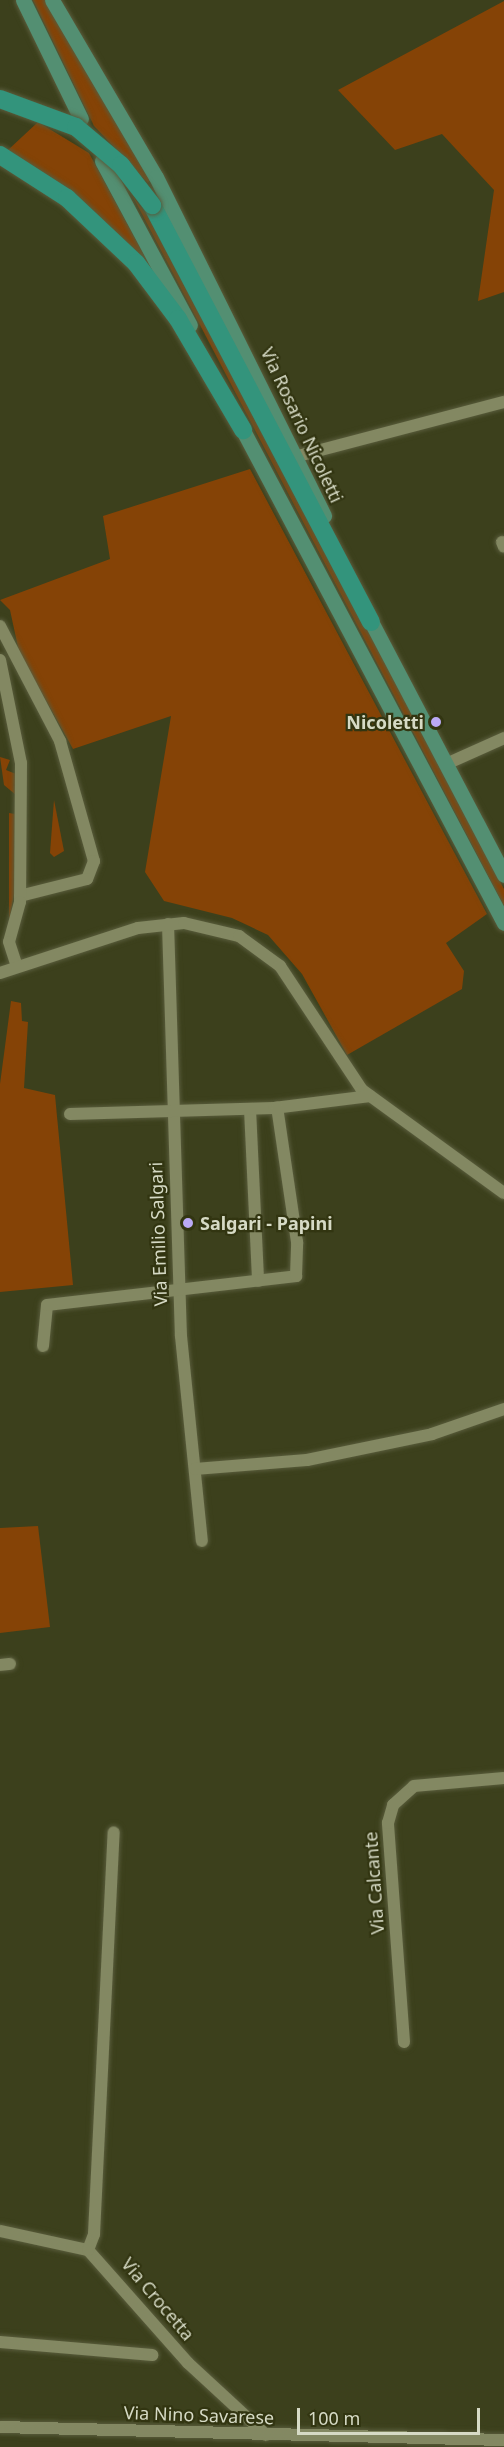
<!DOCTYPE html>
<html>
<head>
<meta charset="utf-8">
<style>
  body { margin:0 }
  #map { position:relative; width:504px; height:2447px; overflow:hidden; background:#3c401c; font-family:"Noto Sans",sans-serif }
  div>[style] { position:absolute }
  .green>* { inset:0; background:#854306 }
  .roads { filter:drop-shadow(0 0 2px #595c3c) drop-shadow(0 0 2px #595c3c) }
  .minor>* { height:12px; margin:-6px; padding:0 6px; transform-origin:6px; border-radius:6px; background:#838862 }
  .major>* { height:15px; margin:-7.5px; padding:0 7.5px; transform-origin:7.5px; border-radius:7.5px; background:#538f72 }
  .highway>* { height:18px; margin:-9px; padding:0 9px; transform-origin:9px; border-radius:9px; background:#33947c }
  .bridges { filter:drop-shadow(0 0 2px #595c3c) drop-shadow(0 0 2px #595c3c) }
  .highway-bridge>* { height:18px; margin:-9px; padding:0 9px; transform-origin:9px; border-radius:9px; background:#33947c }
  .dots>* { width:16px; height:16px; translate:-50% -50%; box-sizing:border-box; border:3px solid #323511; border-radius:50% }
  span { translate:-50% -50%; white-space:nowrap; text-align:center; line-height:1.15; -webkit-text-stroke:4.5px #323511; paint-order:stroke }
  .street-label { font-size:18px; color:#d6dac5 }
  .poi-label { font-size:18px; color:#d6dac5; font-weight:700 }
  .right { translate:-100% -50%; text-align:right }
  .left { translate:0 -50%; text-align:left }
  .scale { position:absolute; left:297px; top:2408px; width:183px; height:27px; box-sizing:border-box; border:3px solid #d6dac5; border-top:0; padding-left:8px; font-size:18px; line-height:21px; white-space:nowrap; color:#d6dac5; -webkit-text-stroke:4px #323511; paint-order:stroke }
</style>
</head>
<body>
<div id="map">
  <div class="green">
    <div style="clip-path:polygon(33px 0,45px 0,151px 179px,148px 183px,94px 126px)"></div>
    <div style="clip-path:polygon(504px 1px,504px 292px,478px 301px,494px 190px,442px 134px,395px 150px,338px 90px)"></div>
    <div style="clip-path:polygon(38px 122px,89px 153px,158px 281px,93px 210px,8px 150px)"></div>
    <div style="clip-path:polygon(132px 195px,155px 227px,504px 889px,504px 906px)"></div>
    <div style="clip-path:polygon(250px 469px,487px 914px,446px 943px,464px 971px,462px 989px,347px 1055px,302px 974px,268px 935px,232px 918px,164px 901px,145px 872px,171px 716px,73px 749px,19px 652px,10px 610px,0 600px,110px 559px,103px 516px)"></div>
    <div style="clip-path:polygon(0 757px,10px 760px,6px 770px,16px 774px,16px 795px,4px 785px)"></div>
    <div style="clip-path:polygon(54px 800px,64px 851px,54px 857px,50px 853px)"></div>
    <div style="clip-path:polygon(9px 813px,15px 814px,14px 894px,9px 922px)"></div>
    <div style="clip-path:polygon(11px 1001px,21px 1003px,22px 1021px,28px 1022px,24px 1088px,55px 1095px,73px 1285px,0 1292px,0 1084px)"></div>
    <div style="clip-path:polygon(38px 1526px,50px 1627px,0 1633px,0 1528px)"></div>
  </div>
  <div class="roads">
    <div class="minor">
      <div style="left:298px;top:456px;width:213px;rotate:-14.7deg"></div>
      <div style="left:502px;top:542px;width:5px;rotate:68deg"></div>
      <div style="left:0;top:626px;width:130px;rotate:62.4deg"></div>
      <div style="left:60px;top:741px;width:125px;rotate:74.2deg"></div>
      <div style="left:94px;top:861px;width:19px;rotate:111deg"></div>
      <div style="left:87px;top:879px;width:69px;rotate:165.8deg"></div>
      <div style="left:0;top:660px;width:105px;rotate:78.5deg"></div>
      <div style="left:21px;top:763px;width:139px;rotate:90.4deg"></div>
      <div style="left:20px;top:902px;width:41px;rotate:105.4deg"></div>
      <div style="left:9px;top:942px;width:25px;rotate:72deg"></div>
      <div style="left:446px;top:764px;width:64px;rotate:-24.1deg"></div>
      <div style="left:168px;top:924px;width:412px;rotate:88.2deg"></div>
      <div style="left:181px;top:1336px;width:206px;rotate:84.2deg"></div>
      <div style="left:0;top:973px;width:145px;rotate:-18.1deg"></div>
      <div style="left:138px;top:928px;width:46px;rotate:-6.2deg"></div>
      <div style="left:184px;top:923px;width:57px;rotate:13.3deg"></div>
      <div style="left:239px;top:936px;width:51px;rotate:36.2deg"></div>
      <div style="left:280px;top:966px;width:149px;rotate:56.5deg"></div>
      <div style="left:362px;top:1090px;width:175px;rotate:36deg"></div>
      <div style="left:250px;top:1109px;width:172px;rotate:87.3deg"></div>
      <div style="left:70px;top:1114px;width:204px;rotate:-1.7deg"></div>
      <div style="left:274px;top:1108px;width:97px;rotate:-7.1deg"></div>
      <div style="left:43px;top:1346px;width:41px;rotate:-84.4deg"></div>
      <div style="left:47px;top:1305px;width:251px;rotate:-6.6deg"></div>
      <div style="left:296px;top:1276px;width:34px;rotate:-88deg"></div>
      <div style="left:297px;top:1242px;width:136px;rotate:-98.4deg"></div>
      <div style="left:195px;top:1469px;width:112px;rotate:-4.6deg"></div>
      <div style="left:307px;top:1460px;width:128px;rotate:-11.7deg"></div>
      <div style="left:432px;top:1434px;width:76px;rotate:-19.1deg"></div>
      <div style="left:0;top:1665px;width:10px;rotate:-6deg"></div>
      <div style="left:404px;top:2042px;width:220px;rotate:-94.2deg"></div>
      <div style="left:388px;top:1823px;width:19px;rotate:-74deg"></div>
      <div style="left:393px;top:1805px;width:28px;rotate:-42deg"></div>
      <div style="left:414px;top:1786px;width:90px;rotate:-5.1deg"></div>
      <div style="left:0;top:2231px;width:90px;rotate:12.2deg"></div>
      <div style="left:88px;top:2250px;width:151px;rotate:48.5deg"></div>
      <div style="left:188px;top:2363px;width:106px;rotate:42.7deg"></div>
      <div style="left:88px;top:2250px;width:17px;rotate:-69deg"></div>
      <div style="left:94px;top:2234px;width:402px;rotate:-87.2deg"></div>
      <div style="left:0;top:2342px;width:153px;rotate:4.9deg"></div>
      <div style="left:0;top:2427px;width:504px;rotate:1.48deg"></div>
    </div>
    <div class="major">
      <div style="left:23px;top:0;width:132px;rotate:64deg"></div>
      <div style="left:52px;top:0;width:205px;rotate:59.6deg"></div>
      <div style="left:156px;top:177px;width:378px;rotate:63.6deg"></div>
      <div style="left:102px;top:161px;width:186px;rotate:61.8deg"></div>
      <div style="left:238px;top:421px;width:568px;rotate:62.08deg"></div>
      <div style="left:366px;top:612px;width:297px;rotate:62.3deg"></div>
    </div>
    <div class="highway">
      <div style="left:0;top:155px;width:80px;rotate:32.7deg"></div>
      <div style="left:67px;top:198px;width:95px;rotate:43.3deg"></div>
      <div style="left:136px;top:263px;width:70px;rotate:53.1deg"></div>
      <div style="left:178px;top:319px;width:129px;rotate:59.6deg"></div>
      <div style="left:152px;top:205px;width:471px;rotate:62.3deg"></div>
    </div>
  </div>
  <div class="bridges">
    <div class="highway-bridge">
      <div style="left:0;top:99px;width:81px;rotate:20.2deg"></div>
      <div style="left:76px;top:127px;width:59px;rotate:40.2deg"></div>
      <div style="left:121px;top:165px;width:51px;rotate:52.2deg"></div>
    </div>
  </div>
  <div class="dots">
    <div style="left:436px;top:722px;background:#bbaaf6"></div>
    <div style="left:188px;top:1223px;background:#bbaaf6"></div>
  </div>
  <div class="street-label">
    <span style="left:302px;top:425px;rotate:65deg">Via Rosario Nicoletti</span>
    <span style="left:158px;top:1234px;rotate:-92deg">Via Emilio Salgari</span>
    <span style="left:374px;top:1883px;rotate:-94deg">Via Calcante</span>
    <span style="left:158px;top:2299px;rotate:50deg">Via Crocetta</span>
    <span style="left:199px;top:2415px;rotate:2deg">Via Nino Savarese</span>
  </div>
  <div class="poi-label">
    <span class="right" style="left:424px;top:722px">Nicoletti</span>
    <span class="left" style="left:200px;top:1223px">Salgari - Papini</span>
  </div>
  <div class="scale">100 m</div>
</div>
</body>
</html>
